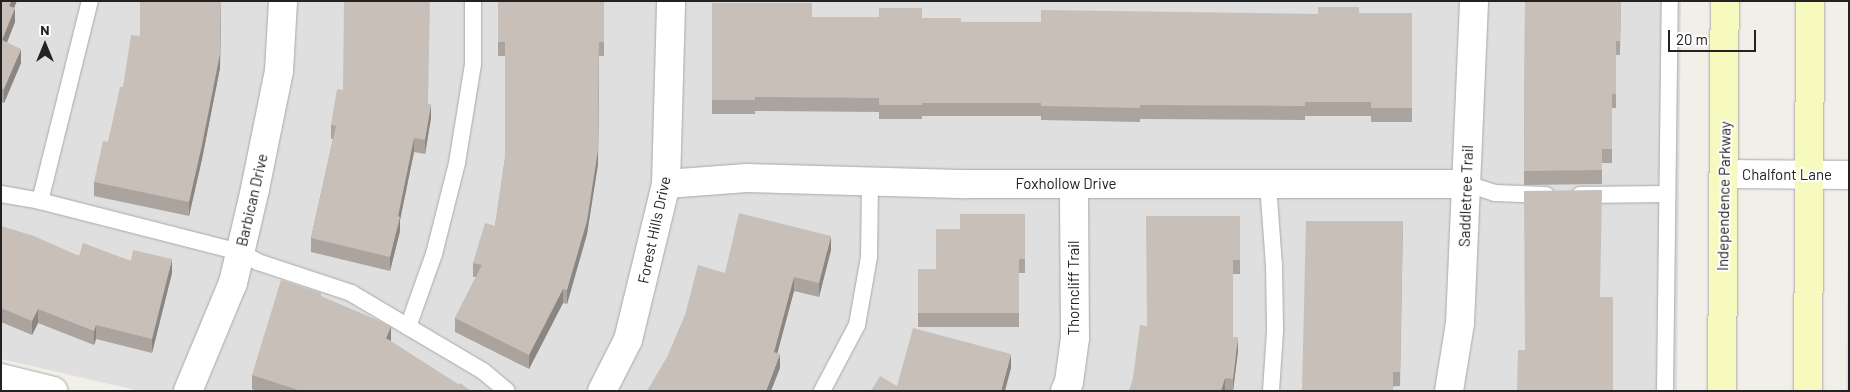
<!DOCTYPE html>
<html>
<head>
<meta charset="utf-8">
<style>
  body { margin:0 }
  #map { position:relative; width:1850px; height:392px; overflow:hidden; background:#f2efe9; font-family:Barlow,sans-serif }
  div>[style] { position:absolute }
  .residential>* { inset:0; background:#e0dfdf }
  .roads { filter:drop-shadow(0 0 1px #a9a9a9) drop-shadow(0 0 1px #a9a9a9) }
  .lane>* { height:16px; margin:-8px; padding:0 8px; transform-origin:8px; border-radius:8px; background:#fff }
  .street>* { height:28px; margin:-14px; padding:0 14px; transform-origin:14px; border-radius:14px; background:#fff }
  .secondary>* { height:28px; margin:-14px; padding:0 14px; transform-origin:14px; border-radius:14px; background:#f7fabf }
  .wall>* { inset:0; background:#aba49e }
  .shaded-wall>* { inset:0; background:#8b8681 }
  .building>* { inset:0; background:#c7bfb8 }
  span { translate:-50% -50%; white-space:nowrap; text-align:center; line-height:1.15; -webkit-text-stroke:4px #fff; paint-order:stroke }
  .street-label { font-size:15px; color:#222 }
  .frame { position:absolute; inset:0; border:2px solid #222; pointer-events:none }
  .north { position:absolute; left:20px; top:20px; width:50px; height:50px; -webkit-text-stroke:4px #fff; paint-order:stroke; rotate:0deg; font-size:14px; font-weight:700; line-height:20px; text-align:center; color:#222 }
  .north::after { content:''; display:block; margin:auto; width:18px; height:22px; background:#222; clip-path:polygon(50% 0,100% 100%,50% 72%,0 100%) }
  .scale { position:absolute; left:1668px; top:30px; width:88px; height:22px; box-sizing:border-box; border:2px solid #222; border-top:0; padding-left:6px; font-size:15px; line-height:18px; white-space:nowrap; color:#222; -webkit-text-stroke:4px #fff; paint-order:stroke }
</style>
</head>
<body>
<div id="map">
  <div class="residential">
    <div style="clip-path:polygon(1px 1px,1681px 1px,1677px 391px,140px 391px,1px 359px)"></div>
    <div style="clip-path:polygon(1849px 139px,1849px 391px,1846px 391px)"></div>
  </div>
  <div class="roads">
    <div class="lane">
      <div style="left:1268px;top:184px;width:81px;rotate:85.8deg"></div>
      <div style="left:1274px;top:265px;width:66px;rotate:89.1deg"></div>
      <div style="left:1275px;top:331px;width:60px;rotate:93.8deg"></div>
      <div style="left:1467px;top:184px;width:29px;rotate:18deg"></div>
      <div style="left:1495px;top:193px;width:51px;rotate:2.2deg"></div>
      <div style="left:1px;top:194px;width:40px;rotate:10deg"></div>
      <div style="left:40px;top:201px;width:206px;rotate:14.3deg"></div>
      <div style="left:240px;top:252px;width:21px;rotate:29deg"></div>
      <div style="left:258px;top:262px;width:98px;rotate:18.4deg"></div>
      <div style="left:351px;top:293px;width:153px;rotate:30.6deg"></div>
      <div style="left:483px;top:371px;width:31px;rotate:40deg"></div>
      <div style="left:1580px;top:195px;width:87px;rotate:-0.7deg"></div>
      <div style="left:40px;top:201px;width:206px;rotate:-76deg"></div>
      <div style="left:408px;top:327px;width:77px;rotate:-70.4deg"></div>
      <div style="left:434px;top:254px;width:94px;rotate:-75.8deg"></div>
      <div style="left:457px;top:163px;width:100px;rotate:-80.8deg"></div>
      <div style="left:473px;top:64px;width:63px;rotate:-90deg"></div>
      <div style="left:822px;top:391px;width:75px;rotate:-62.1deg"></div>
      <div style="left:857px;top:325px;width:69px;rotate:-80deg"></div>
      <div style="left:869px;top:257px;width:76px;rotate:-89.2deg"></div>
      <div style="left:1665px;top:391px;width:390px;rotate:-89.3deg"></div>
    </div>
    <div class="street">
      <div style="left:1725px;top:174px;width:124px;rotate:0.5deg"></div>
      <div style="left:666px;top:184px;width:81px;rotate:-4.2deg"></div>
      <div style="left:747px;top:178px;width:221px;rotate:1.6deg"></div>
      <div style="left:968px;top:184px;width:499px"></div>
      <div style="left:1px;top:378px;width:54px;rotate:14deg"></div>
      <div style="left:188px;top:391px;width:117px;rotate:-67.4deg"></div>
      <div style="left:233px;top:283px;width:97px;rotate:-76.8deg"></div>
      <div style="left:255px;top:189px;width:120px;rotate:-78.5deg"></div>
      <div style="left:279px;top:71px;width:70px;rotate:-86.7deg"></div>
      <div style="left:602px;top:391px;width:57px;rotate:-63deg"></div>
      <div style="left:628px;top:340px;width:161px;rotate:-76.3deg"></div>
      <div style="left:666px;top:184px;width:183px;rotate:-88.4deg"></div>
      <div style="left:1065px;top:391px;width:10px;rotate:-66deg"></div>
      <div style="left:1069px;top:382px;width:44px;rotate:-82.2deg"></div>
      <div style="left:1075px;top:338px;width:154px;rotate:-90.4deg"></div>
      <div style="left:1449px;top:391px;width:69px;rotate:-80.8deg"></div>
      <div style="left:1460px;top:323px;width:322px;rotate:-87.5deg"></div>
    </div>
    <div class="secondary">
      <div style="left:1722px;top:391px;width:390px;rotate:-89.6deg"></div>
      <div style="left:1808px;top:391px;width:390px;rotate:-89.7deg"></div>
    </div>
  </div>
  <div class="wall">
    <div style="clip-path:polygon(1px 1px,14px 8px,15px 22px,7px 43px,21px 63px,4px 103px,1px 102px)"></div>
    <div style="clip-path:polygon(221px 1px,220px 68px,202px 159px,189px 216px,94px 196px,94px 182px,108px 142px,140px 36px)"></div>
    <div style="clip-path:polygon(498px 1px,604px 1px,604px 56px,599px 56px,598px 164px,587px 234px,567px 304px,563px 303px,529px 369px,455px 332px,455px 318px,476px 277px,473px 277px,473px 263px,495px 226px,505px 158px,505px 56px,498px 56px)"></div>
    <div style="clip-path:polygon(1525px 1px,1621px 1px,1620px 55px,1616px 55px,1616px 108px,1612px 108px,1612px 163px,1602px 163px,1602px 184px,1524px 185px)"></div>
    <div style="clip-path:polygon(712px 3px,812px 17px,922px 18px,961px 22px,1041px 22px,1318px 14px,1412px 13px,1412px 122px,1371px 122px,1371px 116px,1305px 116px,1305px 120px,1140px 119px,1140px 122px,1041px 120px,1041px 116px,922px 116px,922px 119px,879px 119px,879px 112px,755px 111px,755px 114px,712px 114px)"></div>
    <div style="clip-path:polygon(343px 90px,428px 104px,431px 118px,425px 154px,414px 152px,400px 220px,400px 231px,390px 271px,311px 252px,311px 238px,333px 139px,331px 139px,331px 125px)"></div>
    <div style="clip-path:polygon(1025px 214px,1025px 273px,1019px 273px,1019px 327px,918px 327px,918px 269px,936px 269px,960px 229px)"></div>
    <div style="clip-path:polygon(1240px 216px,1240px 274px,1233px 274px,1233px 337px,1238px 351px,1233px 391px,1129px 391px)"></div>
    <div style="clip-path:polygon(1403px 221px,1400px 386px,1302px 391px)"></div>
    <div style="clip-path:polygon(1px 226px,79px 256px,131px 261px,172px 273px,152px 353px,96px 339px,94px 345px,38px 323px,32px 335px,1px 322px)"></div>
    <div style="clip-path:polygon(831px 250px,819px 297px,794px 291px,777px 353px,780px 368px,725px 273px)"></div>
    <div style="clip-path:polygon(321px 296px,391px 340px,390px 341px,459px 385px,471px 391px,256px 391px,252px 389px,252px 375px)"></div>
  </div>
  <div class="shaded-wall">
    <div style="clip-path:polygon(11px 1px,17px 1px,9px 20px,9px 6px)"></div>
    <div style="clip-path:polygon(221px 1px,220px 68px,202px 159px,189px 216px,189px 202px)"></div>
    <div style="clip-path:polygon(15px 8px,15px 22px,2px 54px,2px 40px)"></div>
    <div style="clip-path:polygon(599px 42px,598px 164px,587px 234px,567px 304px,567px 290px)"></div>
    <div style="clip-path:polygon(21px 49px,21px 63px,4px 103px,4px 89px)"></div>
    <div style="clip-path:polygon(431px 104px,431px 118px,425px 154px,425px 140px)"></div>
    <div style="clip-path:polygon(414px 138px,414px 152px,400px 220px,400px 231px,390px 271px,390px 257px)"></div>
    <div style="clip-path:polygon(831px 236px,831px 250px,819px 297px,819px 283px)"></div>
    <div style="clip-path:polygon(172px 259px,172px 273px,152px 353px,152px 339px)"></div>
    <div style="clip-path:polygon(794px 277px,794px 291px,774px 366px,774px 352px)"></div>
    <div style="clip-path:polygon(563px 289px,563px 303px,529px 369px,529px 355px)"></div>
    <div style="clip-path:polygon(38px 309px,38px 323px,32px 335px,32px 321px)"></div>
    <div style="clip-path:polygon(96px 325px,96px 339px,94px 345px,94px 331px)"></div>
    <div style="clip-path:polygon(391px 326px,391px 340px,386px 352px,386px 338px)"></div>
    <div style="clip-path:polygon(1238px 337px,1238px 351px,1233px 391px,1233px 379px)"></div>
    <div style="clip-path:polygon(780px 354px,780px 368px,771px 391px,766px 391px)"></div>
    <div style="clip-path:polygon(1011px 354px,1011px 368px,1005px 391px,1001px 391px)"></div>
    <div style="clip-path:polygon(1225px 378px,1225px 391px,1221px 391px)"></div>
  </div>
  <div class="building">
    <div style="clip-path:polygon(1px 1px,11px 1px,9px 6px,15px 8px,2px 40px,21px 49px,4px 89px,1px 88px)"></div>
    <div style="clip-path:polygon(140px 1px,221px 1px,220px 54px,202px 145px,189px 202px,94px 182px,103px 141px,108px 142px,120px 87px,123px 87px,131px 35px,140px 36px)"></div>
    <div style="clip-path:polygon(344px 1px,430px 1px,428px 104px,431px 104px,425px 140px,414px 138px,398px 216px,400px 217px,390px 257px,311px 238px,336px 126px,331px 125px,337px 89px,343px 90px)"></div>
    <div style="clip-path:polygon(498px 1px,604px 1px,604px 42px,599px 42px,598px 150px,587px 221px,567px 290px,563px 289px,529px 355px,455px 318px,482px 265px,473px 263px,485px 223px,495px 226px,505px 158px,505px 42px,498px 42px)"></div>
    <div style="clip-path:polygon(1525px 1px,1621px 1px,1620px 41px,1616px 41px,1616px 94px,1612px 94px,1612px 149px,1602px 149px,1602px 170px,1524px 171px)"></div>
    <div style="clip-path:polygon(712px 3px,812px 3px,812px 17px,879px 17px,879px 8px,922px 8px,922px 18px,961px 18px,961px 22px,1041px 22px,1041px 10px,1318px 14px,1318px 7px,1359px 7px,1359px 13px,1412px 13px,1412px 108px,1371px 108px,1371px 102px,1305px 102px,1305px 106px,1140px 105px,1140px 108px,1041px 106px,1041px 103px,922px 103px,922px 105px,879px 105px,879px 98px,755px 97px,755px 100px,712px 100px)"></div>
    <div style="clip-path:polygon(1602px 190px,1600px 297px,1613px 297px,1613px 391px,1517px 391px,1518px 350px,1525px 350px,1524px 191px)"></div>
    <div style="clip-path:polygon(739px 213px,831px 236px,819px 283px,794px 277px,774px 352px,780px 354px,766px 391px,647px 391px,667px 357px,685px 315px,698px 265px,725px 273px)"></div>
    <div style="clip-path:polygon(960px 214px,1025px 214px,1025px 259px,1019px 259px,1019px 313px,918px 313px,918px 269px,936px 269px,936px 229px,960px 229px)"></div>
    <div style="clip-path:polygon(1146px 216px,1240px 216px,1240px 260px,1233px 260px,1233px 337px,1238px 337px,1233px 379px,1225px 378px,1221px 391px,1129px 391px,1133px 378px,1140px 325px,1147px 326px)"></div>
    <div style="clip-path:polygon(1306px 221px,1403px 221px,1400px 372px,1393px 372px,1393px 391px,1302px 391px)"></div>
    <div style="clip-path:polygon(1px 226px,34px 236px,79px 256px,83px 243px,131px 261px,133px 250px,172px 259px,152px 339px,96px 325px,94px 331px,38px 309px,32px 321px,1px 308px)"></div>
    <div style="clip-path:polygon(281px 280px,321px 293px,321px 296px,391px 326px,386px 338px,459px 385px,460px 383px,471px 391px,301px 391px,252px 375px)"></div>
    <div style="clip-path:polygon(913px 328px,1011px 354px,1001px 391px,871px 391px,880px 376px,897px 386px)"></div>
  </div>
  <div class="street-label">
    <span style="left:1787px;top:175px">Chalfont Lane</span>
    <span style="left:1066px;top:184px">Foxhollow Drive</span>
    <span style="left:1466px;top:196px;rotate:-88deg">Saddletree Trail</span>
    <span style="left:1724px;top:196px;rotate:-89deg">Independence Parkway</span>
    <span style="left:252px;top:200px;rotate:-77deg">Barbican Drive</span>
    <span style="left:654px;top:230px;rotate:-78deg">Forest Hills Drive</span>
    <span style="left:1074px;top:288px;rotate:-90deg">Thorncliff Trail</span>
  </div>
  <div class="frame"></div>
  <div class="north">N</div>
  <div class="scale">20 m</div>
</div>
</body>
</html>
